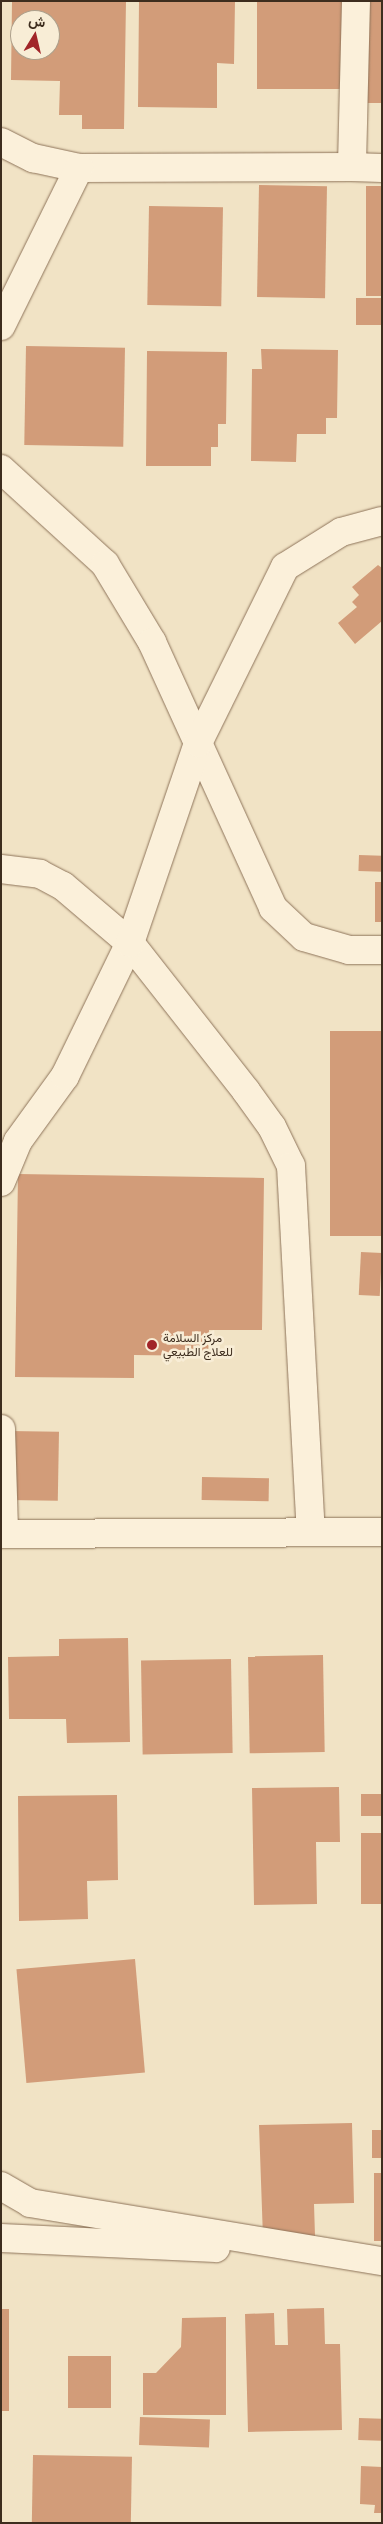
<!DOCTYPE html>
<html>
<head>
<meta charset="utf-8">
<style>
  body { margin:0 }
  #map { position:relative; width:383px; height:2524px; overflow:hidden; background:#f1e3c5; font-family:"Playfair Display",Vazirmatn,serif }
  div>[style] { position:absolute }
  .building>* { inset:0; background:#d29c79; transform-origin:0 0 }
  .roads { filter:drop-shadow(0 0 1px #8e745a) drop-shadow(0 0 1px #8e745a) }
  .minor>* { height:28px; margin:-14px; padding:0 14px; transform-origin:14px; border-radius:14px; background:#fbf0da }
  .dots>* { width:14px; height:14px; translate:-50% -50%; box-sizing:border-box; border:2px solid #f8edd6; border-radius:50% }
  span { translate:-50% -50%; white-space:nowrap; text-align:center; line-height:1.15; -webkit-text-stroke:5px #f8edd6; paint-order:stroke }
  .poi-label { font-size:12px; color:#3d2d1e }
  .left { translate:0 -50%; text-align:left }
  .frame { position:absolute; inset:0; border:2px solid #3d2d1e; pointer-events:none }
  .north { position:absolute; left:10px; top:10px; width:50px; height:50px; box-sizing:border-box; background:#f8edd6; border:1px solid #ada08c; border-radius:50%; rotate:9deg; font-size:14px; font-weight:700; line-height:20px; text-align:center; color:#3d2d1e }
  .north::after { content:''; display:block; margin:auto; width:18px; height:22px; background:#a12529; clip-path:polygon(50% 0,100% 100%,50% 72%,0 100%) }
</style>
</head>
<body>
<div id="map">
  <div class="building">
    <div style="clip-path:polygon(evenodd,12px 1px,126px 1px,124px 129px,82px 129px,82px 115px,59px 115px,60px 81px,11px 80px,12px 1px,20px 20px,50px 20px,50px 50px,20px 50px,20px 20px)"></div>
    <div style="clip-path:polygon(139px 1px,235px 1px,234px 64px,217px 63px,217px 108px,138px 107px)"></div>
    <div style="left:257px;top:1px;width:88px;height:88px"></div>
    <div style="left:363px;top:1px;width:19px;height:102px"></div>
    <div style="left:259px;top:185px;width:68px;height:112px;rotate:1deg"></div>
    <div style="left:366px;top:186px;width:16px;height:110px"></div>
    <div style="left:149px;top:206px;width:74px;height:99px;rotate:1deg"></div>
    <div style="left:356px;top:298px;width:26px;height:27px"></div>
    <div style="left:26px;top:346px;width:99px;height:99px;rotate:1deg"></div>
    <div style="clip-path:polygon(261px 349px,338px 350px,337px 418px,326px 418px,326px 434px,297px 434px,296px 462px,251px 461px,252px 369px,262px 369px)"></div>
    <div style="clip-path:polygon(147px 351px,227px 352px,226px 424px,218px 424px,218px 447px,211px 447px,211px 466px,146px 466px)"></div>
    <div style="clip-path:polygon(378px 565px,382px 568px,382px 621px,355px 644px,338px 623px,357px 607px,352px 602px,359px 595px,352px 587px)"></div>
    <div style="left:359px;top:855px;width:23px;height:16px;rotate:2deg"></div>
    <div style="left:375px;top:882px;width:7px;height:40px"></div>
    <div style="left:330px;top:1031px;width:52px;height:205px"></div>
    <div style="clip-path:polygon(18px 1174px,264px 1178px,262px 1330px,209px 1330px,208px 1356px,134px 1355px,134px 1378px,15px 1377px)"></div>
    <div style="left:361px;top:1252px;width:21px;height:43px;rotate:3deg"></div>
    <div style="left:9px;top:1431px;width:50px;height:69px;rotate:1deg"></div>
    <div style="left:202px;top:1477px;width:67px;height:23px;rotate:1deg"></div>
    <div style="clip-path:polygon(128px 1638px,130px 1742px,67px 1743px,66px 1719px,9px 1719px,8px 1657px,59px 1656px,59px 1639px)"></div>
    <div style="left:323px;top:1655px;width:97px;height:75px;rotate:89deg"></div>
    <div style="left:231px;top:1659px;width:94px;height:90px;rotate:89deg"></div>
    <div style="clip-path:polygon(339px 1787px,340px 1842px,316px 1842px,317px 1904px,254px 1905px,252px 1788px)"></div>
    <div style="left:361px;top:1794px;width:21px;height:22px"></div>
    <div style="clip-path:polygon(117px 1795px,118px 1880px,87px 1881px,88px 1919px,19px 1921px,18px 1796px)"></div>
    <div style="left:382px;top:1833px;width:71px;height:21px;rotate:90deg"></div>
    <div style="left:135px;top:1959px;width:114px;height:119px;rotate:85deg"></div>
    <div style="clip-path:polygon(352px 2123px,354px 2203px,314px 2204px,315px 2236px,263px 2238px,259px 2125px)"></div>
    <div style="left:372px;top:2130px;width:10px;height:28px"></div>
    <div style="left:374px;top:2173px;width:8px;height:68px"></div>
    <div style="clip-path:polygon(324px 2308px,325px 2344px,340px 2344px,342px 2430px,248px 2432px,245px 2314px,274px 2313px,275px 2345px,288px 2345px,287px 2309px)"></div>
    <div style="left:1px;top:2309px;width:8px;height:102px"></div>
    <div style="clip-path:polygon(226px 2317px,226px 2415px,143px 2415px,143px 2373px,156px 2373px,181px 2347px,182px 2318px)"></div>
    <div style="left:68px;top:2356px;width:43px;height:52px"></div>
    <div style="left:140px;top:2417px;width:70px;height:28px;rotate:2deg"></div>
    <div style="left:359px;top:2418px;width:23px;height:22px;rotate:2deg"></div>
    <div style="left:33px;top:2455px;width:99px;height:68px;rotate:1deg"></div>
    <div style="clip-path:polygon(361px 2466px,382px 2467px,382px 2513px,374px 2513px,375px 2505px,360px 2504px)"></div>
  </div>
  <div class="roads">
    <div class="minor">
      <div style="left:356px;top:1px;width:166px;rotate:91.4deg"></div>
      <div style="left:352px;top:167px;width:30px;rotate:2deg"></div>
      <div style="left:1px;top:142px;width:36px;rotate:27deg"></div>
      <div style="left:33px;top:158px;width:47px;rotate:12.3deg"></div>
      <div style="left:79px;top:168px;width:273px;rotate:-0.2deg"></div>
      <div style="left:1px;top:326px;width:176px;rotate:-63.7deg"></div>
      <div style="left:1px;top:469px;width:141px;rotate:42.4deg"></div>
      <div style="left:105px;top:564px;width:91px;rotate:58.9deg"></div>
      <div style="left:152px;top:642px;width:292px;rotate:65.5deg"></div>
      <div style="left:273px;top:908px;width:42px;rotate:43.1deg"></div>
      <div style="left:304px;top:937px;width:47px;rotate:16.1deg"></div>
      <div style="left:349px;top:950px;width:33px"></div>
      <div style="left:1px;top:869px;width:39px;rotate:7deg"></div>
      <div style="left:40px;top:874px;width:26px;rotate:28deg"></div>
      <div style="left:63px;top:886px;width:88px;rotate:40.4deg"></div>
      <div style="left:130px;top:943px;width:188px;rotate:51.9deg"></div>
      <div style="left:246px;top:1091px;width:44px;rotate:54.2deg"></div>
      <div style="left:272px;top:1127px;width:43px;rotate:64deg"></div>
      <div style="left:291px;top:1166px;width:366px;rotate:86.9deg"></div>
      <div style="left:1px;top:1182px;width:44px;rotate:-67.5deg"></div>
      <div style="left:18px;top:1141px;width:80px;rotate:-54.1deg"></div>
      <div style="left:65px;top:1076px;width:148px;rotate:-64deg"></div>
      <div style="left:130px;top:943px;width:211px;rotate:-71.2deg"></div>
      <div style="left:198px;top:743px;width:196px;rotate:-63.7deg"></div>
      <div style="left:285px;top:567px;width:66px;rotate:-32deg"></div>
      <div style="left:341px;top:532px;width:42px;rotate:-15deg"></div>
      <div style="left:1px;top:1429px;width:104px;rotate:88.3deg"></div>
      <div style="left:1px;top:1534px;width:381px;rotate:-0.3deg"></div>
      <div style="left:1px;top:2186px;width:34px;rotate:30deg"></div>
      <div style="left:30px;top:2203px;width:357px;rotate:9.4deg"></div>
      <div style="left:1px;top:2238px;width:215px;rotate:2.7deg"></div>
    </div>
  </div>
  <div class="dots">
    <div style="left:152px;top:1345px;background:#a12529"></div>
  </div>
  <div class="poi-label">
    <span class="left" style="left:163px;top:1345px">مركز السلامة<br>للعلاج الطبيعي</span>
  </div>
  <div class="frame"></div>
  <div class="north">ش</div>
</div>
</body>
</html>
